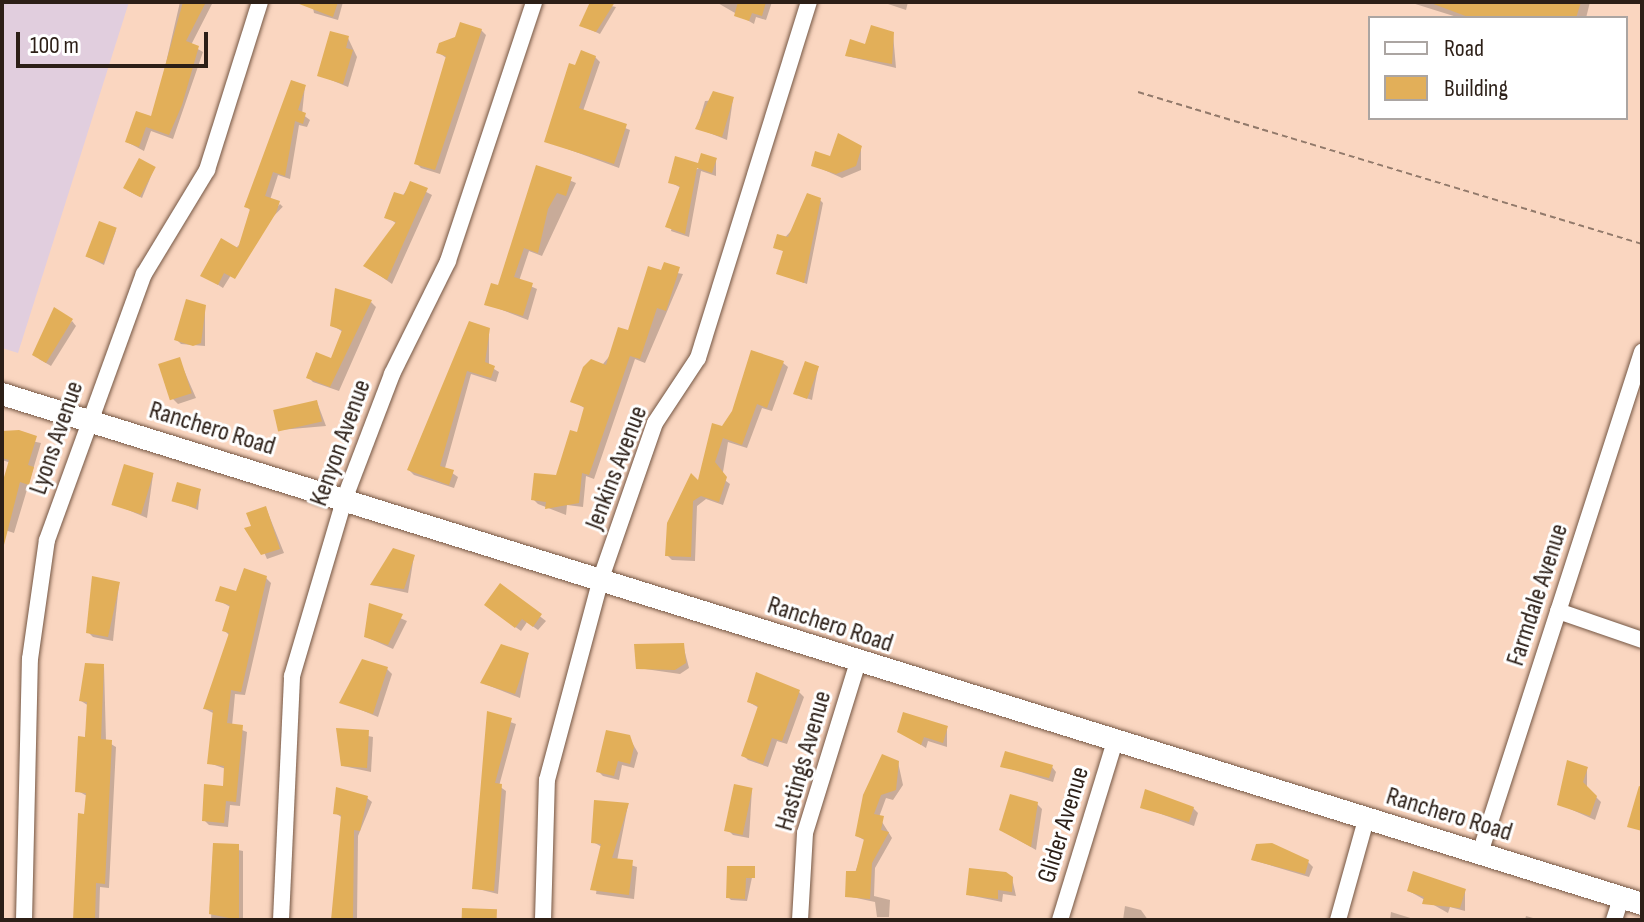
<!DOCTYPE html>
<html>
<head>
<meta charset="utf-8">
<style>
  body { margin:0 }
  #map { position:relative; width:1644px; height:922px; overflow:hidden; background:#fad6c0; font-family:"Sofia Sans Condensed",sans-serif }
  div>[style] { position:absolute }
  .education>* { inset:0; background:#e1cede }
  .shadow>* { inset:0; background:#0003; transform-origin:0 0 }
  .building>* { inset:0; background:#e2af59; transform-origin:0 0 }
  .path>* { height:2px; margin-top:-1px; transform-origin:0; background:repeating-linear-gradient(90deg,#927a6b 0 6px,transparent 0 10px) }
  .roads { filter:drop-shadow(0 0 2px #745643) drop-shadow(0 0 2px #745643) }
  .minor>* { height:16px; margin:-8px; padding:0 8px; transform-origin:8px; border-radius:8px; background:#fff }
  .secondary>* { height:22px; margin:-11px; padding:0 11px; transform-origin:11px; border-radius:11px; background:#fff }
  span { translate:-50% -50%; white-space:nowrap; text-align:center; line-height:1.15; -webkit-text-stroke:6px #fff; paint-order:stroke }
  .street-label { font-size:26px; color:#2c1f17 }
  .frame { position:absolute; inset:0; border:4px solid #2c1f17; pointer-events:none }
  .legend { position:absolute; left:1368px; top:16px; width:260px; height:104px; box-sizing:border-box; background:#fff; border:2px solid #aba5a2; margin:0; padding:10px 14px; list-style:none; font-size:24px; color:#2c1f17 }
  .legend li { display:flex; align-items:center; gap:16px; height:40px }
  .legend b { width:40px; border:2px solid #aba5a2 }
  .scale { position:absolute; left:16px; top:32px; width:192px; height:36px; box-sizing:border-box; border:4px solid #2c1f17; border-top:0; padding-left:10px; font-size:24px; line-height:28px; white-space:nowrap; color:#2c1f17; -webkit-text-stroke:6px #fff; paint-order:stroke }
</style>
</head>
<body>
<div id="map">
  <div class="education">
    <div style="clip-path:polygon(2px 2px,129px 2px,18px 353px,2px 348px)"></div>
  </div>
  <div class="shadow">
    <div style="clip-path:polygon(180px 2px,213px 2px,191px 45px,203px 52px,173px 139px,151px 131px,144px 151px,127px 142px,153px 119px)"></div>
    <div style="clip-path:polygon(312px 2px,343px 2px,338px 20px,314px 13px)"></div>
    <div style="clip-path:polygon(592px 2px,616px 7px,600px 34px,582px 26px)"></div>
    <div style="clip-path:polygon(716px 2px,772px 2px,766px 20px,756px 17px,754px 24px)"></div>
    <div style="clip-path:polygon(882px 2px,908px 2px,906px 10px)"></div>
    <div style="clip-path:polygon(1409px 2px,1590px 2px,1586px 18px,1460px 18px)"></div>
    <div style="clip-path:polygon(481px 30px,486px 35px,440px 174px,421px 168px,416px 163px,448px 59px,439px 53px)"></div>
    <div style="clip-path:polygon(893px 34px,896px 68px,847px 56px,867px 46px)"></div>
    <div style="clip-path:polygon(348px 38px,357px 57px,348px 87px,319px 75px)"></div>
    <div style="clip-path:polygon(595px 57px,600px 62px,583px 111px,630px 130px,619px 168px,546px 141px,577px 68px)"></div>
    <div style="clip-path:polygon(305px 86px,302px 114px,310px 120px,307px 127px,299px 125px,290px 179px,278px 175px,270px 200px,276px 202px,223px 288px,203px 275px,240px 251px,252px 212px,246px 206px)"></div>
    <div style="clip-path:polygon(733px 99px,727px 140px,697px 128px,705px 101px)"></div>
    <div style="clip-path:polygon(861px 148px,861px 170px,842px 178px,813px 165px)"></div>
    <div style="clip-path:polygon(716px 160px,716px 176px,701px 171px,689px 237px,671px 231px,681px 188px,670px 182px)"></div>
    <div style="clip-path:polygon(538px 167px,576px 183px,542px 256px,529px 251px,519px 281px,537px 289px,528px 320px,487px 304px,499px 288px)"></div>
    <div style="clip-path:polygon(154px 169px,142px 198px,127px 190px)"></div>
    <div style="clip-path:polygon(411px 184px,432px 195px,392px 284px,366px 266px,397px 224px,387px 217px)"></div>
    <div style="clip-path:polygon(820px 200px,823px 203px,807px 284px,778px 273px,785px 252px,776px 247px)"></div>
    <div style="left:280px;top:204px;width:4px;height:87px;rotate:45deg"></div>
    <div style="clip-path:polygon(116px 230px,104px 265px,86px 256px)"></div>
    <div style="clip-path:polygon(649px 268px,683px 274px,645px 363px,635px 359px,594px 479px,586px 476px,583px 507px,567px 505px,566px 515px,538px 504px,533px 499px,558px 478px,578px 434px,586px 409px,573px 401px,629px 332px)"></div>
    <div style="clip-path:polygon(371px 302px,376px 307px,339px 391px,313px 382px,308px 377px,332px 360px,343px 332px,332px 325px)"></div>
    <div style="clip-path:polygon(205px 306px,205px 346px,181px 344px,176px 339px)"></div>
    <div style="clip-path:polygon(72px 321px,76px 326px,51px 366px,39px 359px)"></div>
    <div style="clip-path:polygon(489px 330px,489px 366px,499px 372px,496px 382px,471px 374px,445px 468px,458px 477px,454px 488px,414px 475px,409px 470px)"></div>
    <div style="clip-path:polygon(179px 359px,196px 398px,178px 404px,173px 399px)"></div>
    <div style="clip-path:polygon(783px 363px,788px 367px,772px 411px,762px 408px,747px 448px,728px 442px,722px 478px,730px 484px,723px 505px,706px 499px,697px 506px,695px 561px,672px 560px,667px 555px,722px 428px)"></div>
    <div style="clip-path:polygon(818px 368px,812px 400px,800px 396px,797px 393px)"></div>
    <div style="clip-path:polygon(317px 402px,326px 426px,280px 430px)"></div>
    <div style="clip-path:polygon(2px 435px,41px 443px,14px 533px,2px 529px,2px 485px,11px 463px,2px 460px)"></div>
    <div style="clip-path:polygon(153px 475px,147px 518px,114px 504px)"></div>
    <div style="clip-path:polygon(200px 491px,198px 510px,174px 500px)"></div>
    <div style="clip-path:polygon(266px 508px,284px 553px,267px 559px,253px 527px)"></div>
    <div style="clip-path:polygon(414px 556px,408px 593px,372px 585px)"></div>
    <div style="clip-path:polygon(266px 578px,271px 583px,245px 695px,235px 694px,232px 726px,247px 732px,240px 806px,230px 805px,228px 827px,209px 825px,204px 820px,225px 788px,226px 769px,209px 763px,215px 714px,205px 709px,230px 636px,225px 631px,232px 608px,218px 600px)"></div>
    <div style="clip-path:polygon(119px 584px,113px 641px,93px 637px,88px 632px)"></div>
    <div style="clip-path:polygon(500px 586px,546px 621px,538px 630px,527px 622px,521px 631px,491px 609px)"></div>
    <div style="clip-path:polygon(370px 605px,407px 621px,393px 649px,366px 637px)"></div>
    <div style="clip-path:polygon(683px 645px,689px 668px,680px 674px,638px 668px)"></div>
    <div style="clip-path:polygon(528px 655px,520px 698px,482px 683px)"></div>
    <div style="clip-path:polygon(104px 666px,106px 741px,116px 747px,109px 888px,100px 887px,99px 920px,76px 920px,87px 796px,78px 791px,89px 706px,81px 701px)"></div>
    <div style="clip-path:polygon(387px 669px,392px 674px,378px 717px,342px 702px)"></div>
    <div style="clip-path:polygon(799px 692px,804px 697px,787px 744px,777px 741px,768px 767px,748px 760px,743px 755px,759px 708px,749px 702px)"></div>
    <div style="clip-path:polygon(488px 714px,516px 724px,499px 786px,506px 791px,498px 894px,474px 888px)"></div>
    <div style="clip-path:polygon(947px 727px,947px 747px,928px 741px,926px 748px,899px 731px)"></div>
    <div style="clip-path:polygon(338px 730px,373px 737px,371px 772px,343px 766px)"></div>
    <div style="clip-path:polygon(629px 737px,638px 753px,634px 768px,622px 765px,619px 780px,603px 776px,598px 771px)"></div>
    <div style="clip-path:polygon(898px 762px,903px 785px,893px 800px,886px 798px,879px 817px,892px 838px,875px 868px,874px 896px,890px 900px,889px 917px,877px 917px,875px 902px,847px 896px,866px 841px,857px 836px)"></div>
    <div style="clip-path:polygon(1002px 766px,1052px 767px,1056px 772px,1053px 782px)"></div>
    <div style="clip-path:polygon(1587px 769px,1587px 788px,1601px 802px,1595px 820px,1559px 804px)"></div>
    <div style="clip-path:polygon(752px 789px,749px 838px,733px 835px,728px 830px)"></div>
    <div style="clip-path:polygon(367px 798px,372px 802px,358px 836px,357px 920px,335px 920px,343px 818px,335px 813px)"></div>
    <div style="clip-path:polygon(1037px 804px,1042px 809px,1036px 850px,1001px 830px)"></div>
    <div style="clip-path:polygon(628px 805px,617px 861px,637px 867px,634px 899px,596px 894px,602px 847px,593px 842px)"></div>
    <div style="clip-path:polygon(1142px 807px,1193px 808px,1198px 813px,1194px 826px)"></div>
    <div style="clip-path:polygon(214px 845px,243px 851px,243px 920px,211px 920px)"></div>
    <div style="clip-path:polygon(1253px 860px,1308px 862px,1313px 867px,1309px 877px)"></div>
    <div style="clip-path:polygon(754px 868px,747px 901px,731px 900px,728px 897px)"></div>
    <div style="clip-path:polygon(1012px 878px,1016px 896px,1003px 894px,1002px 902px,968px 895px)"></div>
    <div style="clip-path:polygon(1465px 890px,1465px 911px,1450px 907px,1448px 913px,1409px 891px)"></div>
    <div style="clip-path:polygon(1125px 906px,1141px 910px,1148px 920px,1123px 920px)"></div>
    <div style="clip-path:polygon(1391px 912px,1417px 920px,1390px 920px)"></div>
    <div style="clip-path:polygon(1526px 916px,1540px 920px,1525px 920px)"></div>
    <div style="left:592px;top:918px;width:23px;height:2px"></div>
  </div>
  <div class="building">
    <div style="clip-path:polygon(183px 2px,206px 2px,186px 41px,199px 46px,182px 105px,169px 135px,146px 127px,139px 147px,125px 142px,136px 111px,151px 116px)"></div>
    <div style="clip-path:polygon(294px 2px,338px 2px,333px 17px)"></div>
    <div style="clip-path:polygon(590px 2px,615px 2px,596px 32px,579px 26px)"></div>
    <div style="clip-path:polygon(738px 2px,766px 2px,762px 16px,752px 13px,749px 21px,734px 16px)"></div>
    <div style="clip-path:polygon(1428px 2px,1581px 2px,1576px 18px,1471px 18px)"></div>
    <div style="clip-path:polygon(460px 22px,482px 29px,435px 170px,414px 164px,446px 56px,436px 53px,439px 43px,455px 37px)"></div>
    <div style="clip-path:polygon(871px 25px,894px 32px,892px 64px,845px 56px,850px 39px,865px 44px)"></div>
    <div style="clip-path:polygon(330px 31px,349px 36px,346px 48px,353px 50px,343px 84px,317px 76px)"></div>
    <div style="clip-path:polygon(581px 50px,596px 56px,579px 108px,627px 124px,614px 164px,544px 142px,569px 63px,575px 65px)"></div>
    <div style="clip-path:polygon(291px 80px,306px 85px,298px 110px,306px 113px,303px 124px,295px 121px,285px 176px,273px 172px,265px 196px,280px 201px,276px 213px,235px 279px,224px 273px,218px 285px,200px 276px,221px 238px,238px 248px,250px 209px,244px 207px)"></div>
    <div style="clip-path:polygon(713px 91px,734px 97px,722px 137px,695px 129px)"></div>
    <div style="clip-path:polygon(838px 133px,862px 146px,856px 166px,836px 174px,811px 166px,815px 151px,830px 156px)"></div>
    <div style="clip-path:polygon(701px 153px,717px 158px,712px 173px,697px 168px,685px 234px,665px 227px,680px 186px,668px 183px,675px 156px,698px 163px)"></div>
    <div style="left:139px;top:158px;width:19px;height:34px;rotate:28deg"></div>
    <div style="clip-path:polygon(536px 165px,572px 177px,566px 196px,557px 193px,548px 209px,538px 253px,524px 248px,514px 277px,533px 283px,523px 316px,484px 305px,491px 283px,498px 285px)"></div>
    <div style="clip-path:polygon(410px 181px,428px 188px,387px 280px,363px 266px,396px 222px,384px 218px,394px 192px,404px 195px)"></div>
    <div style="clip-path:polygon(807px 193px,821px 198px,804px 283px,776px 274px,783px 251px,773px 248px,777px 234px,788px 237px)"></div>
    <div style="left:99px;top:221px;width:19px;height:38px;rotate:21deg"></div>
    <div style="clip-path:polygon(664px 262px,680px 267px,666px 311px,657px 308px,640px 359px,630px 356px,589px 475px,582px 473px,579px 503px,545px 509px,546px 502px,531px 500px,534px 473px,556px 475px,570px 430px,577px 432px,584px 407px,570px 402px,583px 367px,591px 359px,606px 365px,618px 327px,628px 330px,648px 266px,661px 270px)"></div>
    <div style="clip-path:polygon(335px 288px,372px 300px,330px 387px,306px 378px,316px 352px,331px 358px,342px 330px,330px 326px)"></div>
    <div style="clip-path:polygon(186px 299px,206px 305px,201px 343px,193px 346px,174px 340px)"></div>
    <div style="clip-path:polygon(54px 307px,73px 319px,46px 363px,32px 355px)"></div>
    <div style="clip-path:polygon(469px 321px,490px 328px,485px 362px,495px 366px,491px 378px,467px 371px,440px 466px,454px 470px,449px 485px,407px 470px)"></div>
    <div style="clip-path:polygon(751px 350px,784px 361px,767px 408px,757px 404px,742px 445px,723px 438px,715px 462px,727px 477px,719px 502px,701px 496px,693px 501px,691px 557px,665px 556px,667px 523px,691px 473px,698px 480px,712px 423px,722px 426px,732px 411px)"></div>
    <div style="left:180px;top:357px;width:38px;height:23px;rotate:72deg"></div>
    <div style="left:805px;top:361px;width:15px;height:35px;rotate:20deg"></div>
    <div style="left:317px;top:400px;width:22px;height:45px;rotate:77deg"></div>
    <div style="clip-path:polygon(19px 430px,37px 436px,28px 465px,34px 467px,29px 485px,20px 482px,4px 545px,2px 484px,9px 460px,2px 458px,2px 431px)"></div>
    <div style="left:124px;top:464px;width:31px;height:43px;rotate:17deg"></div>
    <div style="left:177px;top:482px;width:25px;height:20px;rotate:16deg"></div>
    <div style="clip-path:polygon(266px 506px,280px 549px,261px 555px,244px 528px,251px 526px,246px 513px)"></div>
    <div style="clip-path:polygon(393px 548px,415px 555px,404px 589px,370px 585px)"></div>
    <div style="clip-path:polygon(244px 568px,267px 576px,241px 692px,231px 690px,227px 723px,243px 725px,236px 802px,226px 801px,224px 823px,202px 821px,204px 784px,223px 786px,224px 766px,207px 764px,213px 710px,203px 709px,229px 633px,222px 631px,230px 605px,215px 601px,220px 586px,236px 591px)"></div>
    <div style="clip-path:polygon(92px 576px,120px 582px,108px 637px,86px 633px)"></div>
    <div style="clip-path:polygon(500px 583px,542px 614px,533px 627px,522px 619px,515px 628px,484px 605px)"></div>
    <div style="clip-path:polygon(369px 603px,403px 614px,388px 645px,364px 637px)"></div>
    <div style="clip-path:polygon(684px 643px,686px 663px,675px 670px,636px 669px,634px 644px)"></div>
    <div style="clip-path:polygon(501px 644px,529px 653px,515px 694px,480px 683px)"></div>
    <div style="clip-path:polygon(362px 659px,388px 667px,373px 714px,339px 703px)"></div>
    <div style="clip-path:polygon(85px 663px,104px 664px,101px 739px,112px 740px,105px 884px,96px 883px,95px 920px,73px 920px,78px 813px,84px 814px,86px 793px,75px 792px,78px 736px,85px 737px,87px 702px,79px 701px)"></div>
    <div style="clip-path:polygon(756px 672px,800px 690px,782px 741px,772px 738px,763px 764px,741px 756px,758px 706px,747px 702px)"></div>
    <div style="clip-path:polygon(487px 711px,512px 718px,495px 783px,502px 784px,494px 891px,472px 889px)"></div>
    <div style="clip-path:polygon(903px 712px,948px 726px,943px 743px,924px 737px,921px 745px,897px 732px)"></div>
    <div style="clip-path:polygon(336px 728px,369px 730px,367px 768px,341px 766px)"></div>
    <div style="clip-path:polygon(606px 730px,630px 735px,634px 747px,630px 764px,618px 761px,614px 776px,596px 772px)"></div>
    <div style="clip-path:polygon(1005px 751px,1053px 765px,1049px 778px,1000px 767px)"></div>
    <div style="clip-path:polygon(882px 754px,899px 761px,896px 790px,881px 795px,874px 814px,884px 816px,881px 830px,889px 832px,872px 863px,870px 899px,845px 897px,846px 871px,856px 871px,864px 839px,855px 836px,863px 795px)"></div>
    <div style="clip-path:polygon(1567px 760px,1588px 767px,1583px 782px,1597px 796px,1590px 816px,1557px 805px)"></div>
    <div style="left:734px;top:784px;width:19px;height:48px;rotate:12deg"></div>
    <div style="clip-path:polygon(1639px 786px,1642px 787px,1642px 831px,1627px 827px)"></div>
    <div style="clip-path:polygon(336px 787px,368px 796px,360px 831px,354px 830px,353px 920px,331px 920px,341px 815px,333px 814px)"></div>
    <div style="clip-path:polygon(1145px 789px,1194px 807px,1189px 822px,1140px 808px)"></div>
    <div style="clip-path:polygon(1010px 794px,1038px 802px,1031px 847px,999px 830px)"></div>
    <div style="clip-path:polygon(594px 800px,629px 803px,612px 858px,633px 860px,629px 895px,590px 890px,601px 844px,591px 843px)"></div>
    <div style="clip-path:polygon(213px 843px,239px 844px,239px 920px,209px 914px)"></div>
    <div style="clip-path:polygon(1272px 843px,1309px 860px,1305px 874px,1251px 860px,1256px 844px)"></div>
    <div style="clip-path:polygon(727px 866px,755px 866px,755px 878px,746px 878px,745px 899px,726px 898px)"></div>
    <div style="clip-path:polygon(969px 868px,1006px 872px,1013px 877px,1012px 892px,998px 890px,998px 899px,966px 895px)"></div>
    <div style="clip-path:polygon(1413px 871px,1466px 889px,1460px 908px,1422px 904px,1424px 897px,1407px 891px)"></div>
    <div style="left:462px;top:908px;width:35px;height:12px;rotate:2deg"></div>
  </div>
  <div class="path">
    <div style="left:1138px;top:92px;width:526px;rotate:16.78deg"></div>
  </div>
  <div class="roads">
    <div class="minor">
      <div style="left:1558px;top:611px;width:89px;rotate:19deg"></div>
      <div style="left:1480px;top:853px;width:527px;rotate:-72.08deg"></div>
      <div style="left:24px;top:920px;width:261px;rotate:-88.7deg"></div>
      <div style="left:30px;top:659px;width:120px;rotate:-81.9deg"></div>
      <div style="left:47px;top:540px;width:283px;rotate:-70deg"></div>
      <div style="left:144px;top:274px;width:122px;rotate:-58.8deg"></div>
      <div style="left:207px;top:170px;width:176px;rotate:-72.5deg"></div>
      <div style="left:281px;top:920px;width:244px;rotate:-87.4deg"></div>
      <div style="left:292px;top:676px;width:184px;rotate:-73.5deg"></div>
      <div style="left:344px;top:500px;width:135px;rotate:-69.1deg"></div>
      <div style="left:392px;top:374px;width:126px;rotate:-63.6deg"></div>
      <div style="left:448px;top:261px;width:273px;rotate:-71.6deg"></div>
      <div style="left:543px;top:920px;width:140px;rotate:-88.4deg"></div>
      <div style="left:547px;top:780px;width:209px;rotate:-75deg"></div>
      <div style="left:601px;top:578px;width:164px;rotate:-70.8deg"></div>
      <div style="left:655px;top:423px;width:78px;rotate:-56.5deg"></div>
      <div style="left:698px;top:358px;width:373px;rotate:-72.7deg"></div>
      <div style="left:800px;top:920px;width:87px;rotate:-86.7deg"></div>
      <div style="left:805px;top:833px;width:176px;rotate:-72.8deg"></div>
      <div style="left:1060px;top:920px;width:183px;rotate:-72.9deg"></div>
      <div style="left:1338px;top:920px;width:104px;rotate:-74.4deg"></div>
      <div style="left:1614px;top:920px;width:23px;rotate:-72deg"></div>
    </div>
    <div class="secondary">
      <div style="left:2px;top:394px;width:1717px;rotate:17.27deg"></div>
    </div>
  </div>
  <div class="street-label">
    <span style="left:212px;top:429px;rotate:17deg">Ranchero Road</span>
    <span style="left:57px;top:438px;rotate:-71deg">Lyons Avenue</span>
    <span style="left:341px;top:443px;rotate:-70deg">Kenyon Avenue</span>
    <span style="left:617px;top:468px;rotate:-69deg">Jenkins Avenue</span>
    <span style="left:1538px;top:595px;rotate:-72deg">Farmdale Avenue</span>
    <span style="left:830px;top:625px;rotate:18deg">Ranchero Road</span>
    <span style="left:804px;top:761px;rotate:-74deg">Hastings Avenue</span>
    <span style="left:1449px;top:815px;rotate:17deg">Ranchero Road</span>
    <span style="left:1064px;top:825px;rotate:-73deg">Glider Avenue</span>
  </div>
  <div class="frame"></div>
  <ul class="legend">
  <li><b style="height:10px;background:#fff"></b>Road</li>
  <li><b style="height:22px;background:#e2af59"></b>Building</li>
  </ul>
  <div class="scale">100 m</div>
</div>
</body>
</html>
